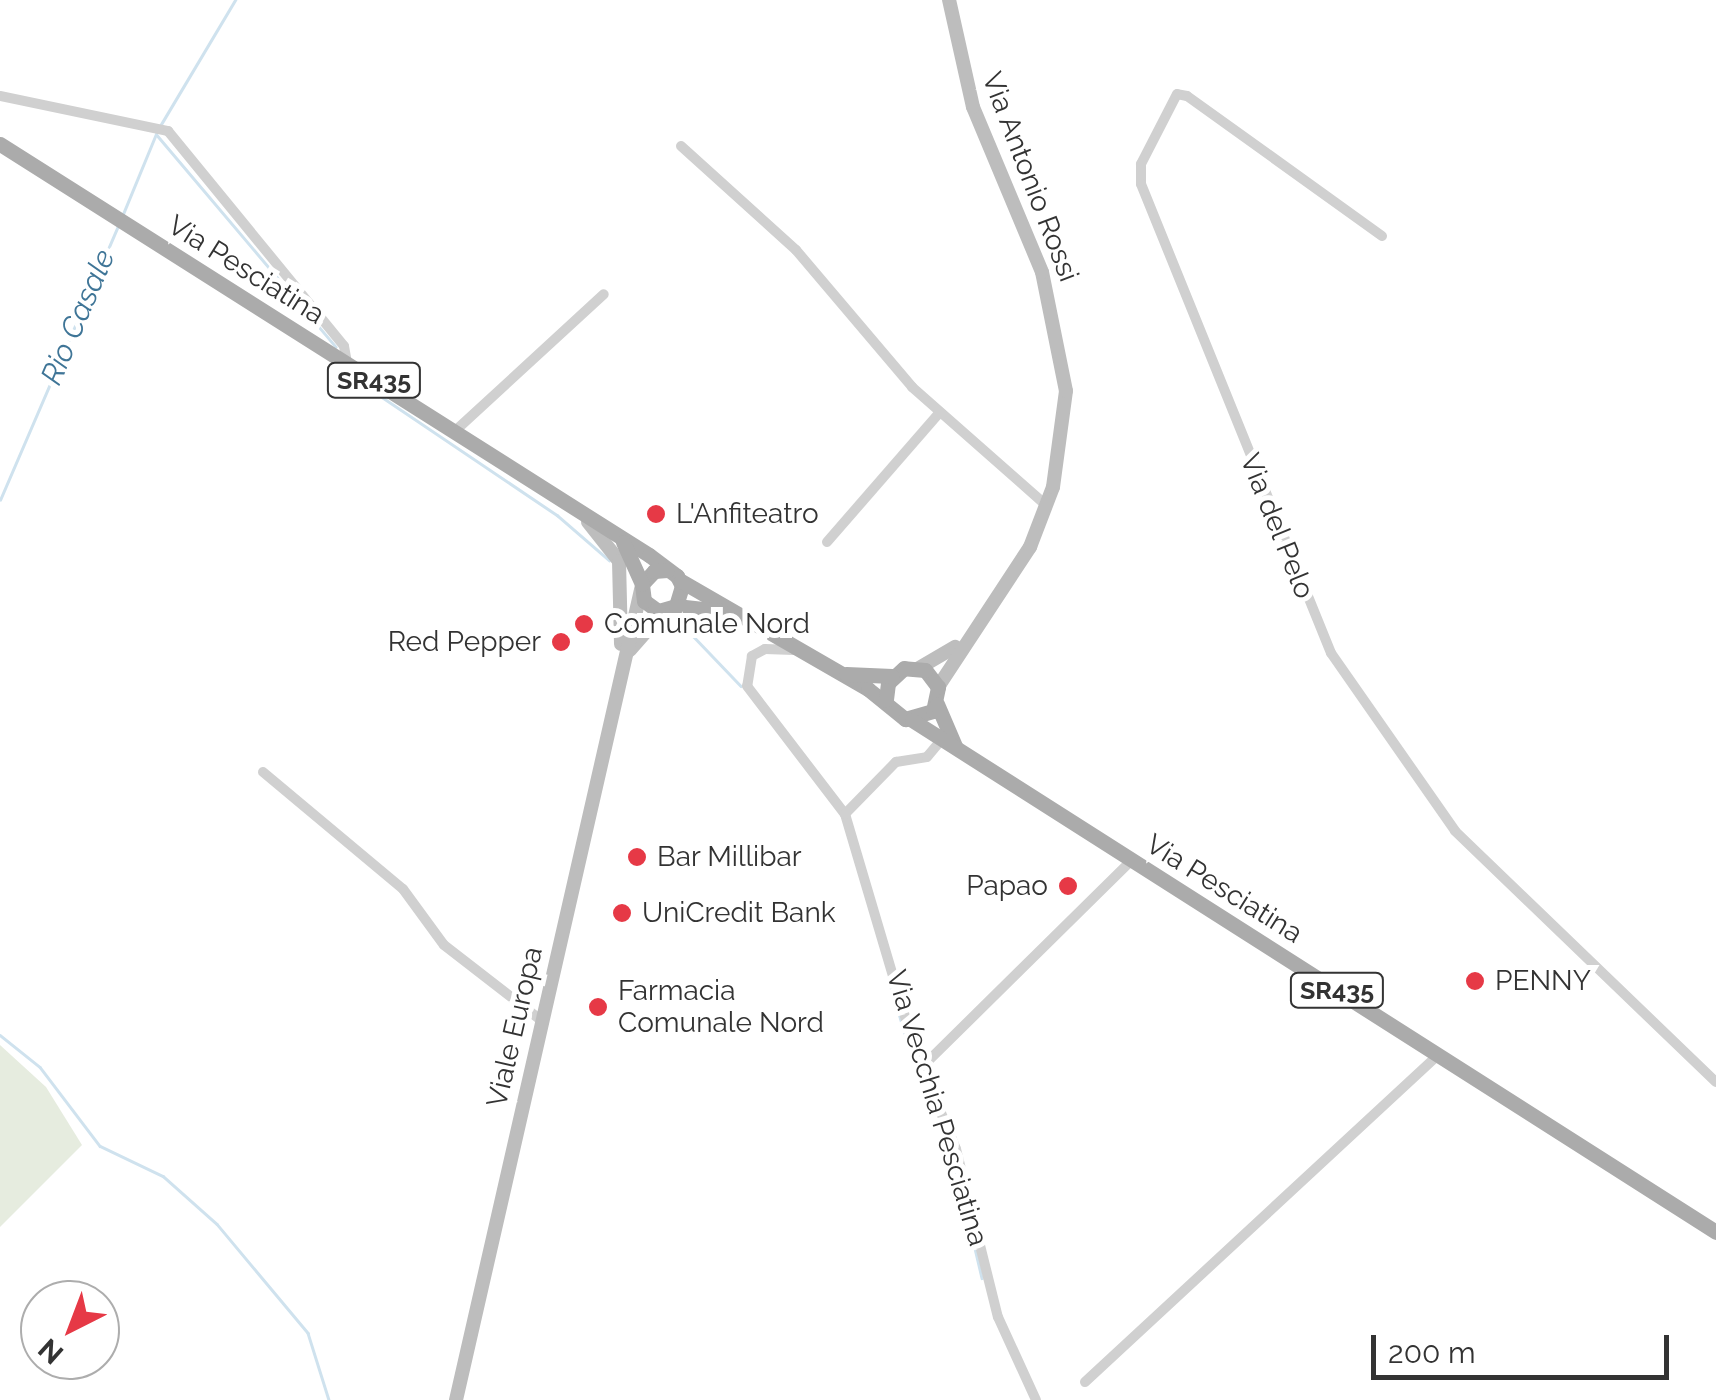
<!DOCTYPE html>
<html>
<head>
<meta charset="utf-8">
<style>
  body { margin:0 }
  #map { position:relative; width:1716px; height:1400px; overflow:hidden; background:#fff; font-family:Raleway,sans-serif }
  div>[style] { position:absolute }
  .green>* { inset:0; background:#e6ecdf }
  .stream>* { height:2.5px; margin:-1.25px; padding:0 1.25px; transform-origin:1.25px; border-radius:1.25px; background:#cfe2ee }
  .street>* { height:10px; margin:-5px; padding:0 5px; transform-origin:5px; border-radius:5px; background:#d0d0d0 }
  .secondary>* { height:14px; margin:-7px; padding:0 7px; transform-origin:7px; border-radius:7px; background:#bdbdbd }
  .primary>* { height:15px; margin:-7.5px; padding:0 7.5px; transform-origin:7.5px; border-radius:7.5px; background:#ababab }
  .dots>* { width:28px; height:28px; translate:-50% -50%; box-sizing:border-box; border:5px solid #fff; border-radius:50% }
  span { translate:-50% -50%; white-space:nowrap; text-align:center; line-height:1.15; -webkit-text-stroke:10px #fff; paint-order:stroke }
  .shield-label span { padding:2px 8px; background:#fff; border:2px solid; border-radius:8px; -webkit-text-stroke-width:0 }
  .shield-label { font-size:25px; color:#333; font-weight:700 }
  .street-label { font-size:28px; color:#333 }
  .poi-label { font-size:28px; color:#333 }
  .left { translate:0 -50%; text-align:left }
  .right { translate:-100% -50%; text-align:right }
  .water-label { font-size:30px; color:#3f7597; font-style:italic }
  .north { position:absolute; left:20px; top:1280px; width:100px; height:100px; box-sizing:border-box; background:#fff; border:2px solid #adadad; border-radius:50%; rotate:222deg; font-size:28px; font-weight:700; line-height:40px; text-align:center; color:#333 }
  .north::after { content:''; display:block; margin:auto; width:35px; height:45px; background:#e63946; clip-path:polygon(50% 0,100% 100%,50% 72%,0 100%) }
  .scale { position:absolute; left:1371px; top:1335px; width:298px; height:45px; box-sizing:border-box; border:5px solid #333; border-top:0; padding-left:12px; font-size:30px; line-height:35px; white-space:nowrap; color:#333; -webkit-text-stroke:8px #fff; paint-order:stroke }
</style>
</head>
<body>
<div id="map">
  <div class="green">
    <div style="clip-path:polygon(0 1045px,46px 1087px,82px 1145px,0 1227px)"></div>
  </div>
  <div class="stream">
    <div style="left:160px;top:126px;width:147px;rotate:-59.2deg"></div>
    <div style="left:157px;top:135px;width:277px;rotate:49.8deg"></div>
    <div style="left:123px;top:214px;width:87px;rotate:-67.6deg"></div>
    <div style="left:336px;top:366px;width:267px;rotate:34deg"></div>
    <div style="left:557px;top:515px;width:69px;rotate:40.9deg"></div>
    <div style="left:0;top:500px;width:298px;rotate:-66.7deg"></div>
    <div style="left:676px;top:618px;width:94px;rotate:46.3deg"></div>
    <div style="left:890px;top:984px;width:72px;rotate:73.1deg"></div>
    <div style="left:0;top:1035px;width:51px;rotate:38.7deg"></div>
    <div style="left:40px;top:1067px;width:99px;rotate:52.8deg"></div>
    <div style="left:100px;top:1146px;width:70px;rotate:25.5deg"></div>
    <div style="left:163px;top:1176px;width:72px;rotate:41.6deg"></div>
    <div style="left:217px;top:1224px;width:142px;rotate:50.1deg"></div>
    <div style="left:308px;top:1333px;width:70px;rotate:72.6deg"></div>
    <div style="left:948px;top:1143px;width:37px;rotate:74deg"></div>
    <div style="left:965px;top:1206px;width:74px;rotate:76.7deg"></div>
  </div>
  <div class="street">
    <div style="left:0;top:96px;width:172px;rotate:11.8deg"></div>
    <div style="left:168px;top:131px;width:278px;rotate:50.7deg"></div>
    <div style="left:344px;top:346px;width:17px;rotate:80deg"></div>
    <div style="left:681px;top:146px;width:155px;rotate:42.1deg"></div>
    <div style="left:796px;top:250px;width:180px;rotate:49.7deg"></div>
    <div style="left:912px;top:387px;width:179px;rotate:41.4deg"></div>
    <div style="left:1382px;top:236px;width:240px;rotate:-144.3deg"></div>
    <div style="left:1187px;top:96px;width:10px;rotate:-169deg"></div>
    <div style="left:1177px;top:94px;width:79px;rotate:117.2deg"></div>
    <div style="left:1141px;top:164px;width:20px;rotate:90deg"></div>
    <div style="left:1141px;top:184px;width:506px;rotate:67.95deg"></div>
    <div style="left:1331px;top:653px;width:217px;rotate:55.1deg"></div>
    <div style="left:1455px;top:831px;width:362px;rotate:43.9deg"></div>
    <div style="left:455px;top:431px;width:202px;rotate:-42.6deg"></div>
    <div style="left:827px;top:542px;width:172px;rotate:-49deg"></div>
    <div style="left:794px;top:650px;width:29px;rotate:-178deg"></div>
    <div style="left:765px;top:649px;width:15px;rotate:152deg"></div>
    <div style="left:752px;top:656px;width:30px;rotate:99deg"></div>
    <div style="left:747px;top:686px;width:161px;rotate:52.6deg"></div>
    <div style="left:845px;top:814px;width:246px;rotate:73.5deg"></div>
    <div style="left:915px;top:1050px;width:107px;rotate:67.5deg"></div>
    <div style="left:956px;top:1149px;width:173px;rotate:76deg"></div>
    <div style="left:998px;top:1317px;width:91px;rotate:65.4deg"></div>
    <div style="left:263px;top:772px;width:182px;rotate:39.9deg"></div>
    <div style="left:403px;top:889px;width:69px;rotate:53.8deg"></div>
    <div style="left:444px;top:945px;width:124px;rotate:37.8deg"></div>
    <div style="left:845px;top:814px;width:73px;rotate:-45.6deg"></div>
    <div style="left:896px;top:762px;width:31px;rotate:-9deg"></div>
    <div style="left:927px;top:757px;width:23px;rotate:-50deg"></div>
    <div style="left:923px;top:1066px;width:293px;rotate:-44.6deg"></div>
    <div style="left:1085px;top:1382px;width:481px;rotate:-42.8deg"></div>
  </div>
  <div class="secondary">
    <div style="left:588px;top:522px;width:50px;rotate:51.5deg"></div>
    <div style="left:619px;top:561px;width:83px;rotate:88.6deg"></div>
    <div style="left:630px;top:650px;width:52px;rotate:-48.9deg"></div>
    <div style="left:919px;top:668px;width:42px;rotate:-30.3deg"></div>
    <div style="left:938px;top:687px;width:168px;rotate:-56.7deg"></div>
    <div style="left:1030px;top:547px;width:64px;rotate:-69deg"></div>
    <div style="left:1053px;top:487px;width:97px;rotate:-82.3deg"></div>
    <div style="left:1066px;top:391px;width:121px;rotate:-101.4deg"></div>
    <div style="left:1042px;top:272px;width:179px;rotate:-112.7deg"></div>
    <div style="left:973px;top:107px;width:110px;rotate:-102.6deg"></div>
    <div style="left:456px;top:1400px;width:836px;rotate:-77.14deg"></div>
  </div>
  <div class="primary">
    <div style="left:0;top:144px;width:768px;rotate:32.35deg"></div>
    <div style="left:649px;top:555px;width:35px;rotate:37deg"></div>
    <div style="left:677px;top:576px;width:11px;rotate:63deg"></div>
    <div style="left:682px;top:586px;width:21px;rotate:107deg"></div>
    <div style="left:676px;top:606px;width:19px;rotate:164deg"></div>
    <div style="left:658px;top:611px;width:17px;rotate:-144deg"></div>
    <div style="left:644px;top:601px;width:17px;rotate:-97deg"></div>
    <div style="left:642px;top:584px;width:18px;rotate:-47deg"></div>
    <div style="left:654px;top:571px;width:13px;rotate:-4deg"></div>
    <div style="left:623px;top:542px;width:46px;rotate:65.7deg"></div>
    <div style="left:681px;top:581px;width:216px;rotate:30deg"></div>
    <div style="left:868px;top:689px;width:48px;rotate:39deg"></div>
    <div style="left:905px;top:719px;width:29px;rotate:-16deg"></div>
    <div style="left:933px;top:711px;width:25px;rotate:-78deg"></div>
    <div style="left:938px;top:687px;width:21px;rotate:-127deg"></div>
    <div style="left:925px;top:670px;width:21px;rotate:-175deg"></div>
    <div style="left:904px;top:668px;width:22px;rotate:137deg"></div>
    <div style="left:888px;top:683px;width:17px;rotate:97deg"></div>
    <div style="left:676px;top:606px;width:45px;rotate:6.3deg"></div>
    <div style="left:846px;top:674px;width:46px;rotate:2.5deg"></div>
    <div style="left:937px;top:704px;width:46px;rotate:66.8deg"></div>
    <div style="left:912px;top:720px;width:953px;rotate:32.49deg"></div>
  </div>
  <div class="dots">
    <div style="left:656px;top:514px;background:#e63946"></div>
    <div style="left:584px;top:624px;background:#e63946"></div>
    <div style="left:561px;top:642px;background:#e63946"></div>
    <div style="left:637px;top:857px;background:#e63946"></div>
    <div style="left:1068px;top:886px;background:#e63946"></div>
    <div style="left:622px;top:913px;background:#e63946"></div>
    <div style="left:1475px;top:981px;background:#e63946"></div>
    <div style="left:598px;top:1007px;background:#e63946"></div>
  </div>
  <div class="shield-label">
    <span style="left:374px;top:380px">SR435</span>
    <span style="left:1337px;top:990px">SR435</span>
  </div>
  <div class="street-label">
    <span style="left:1030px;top:177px;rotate:69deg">Via Antonio Rossi</span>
    <span style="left:246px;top:270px;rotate:32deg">Via Pesciatina</span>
    <span style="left:1277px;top:526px;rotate:68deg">Via del Pelo</span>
    <span style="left:1224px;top:889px;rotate:32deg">Via Pesciatina</span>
    <span style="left:515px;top:1027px;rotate:-77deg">Viale Europa</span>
    <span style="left:937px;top:1108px;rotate:73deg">Via Vecchia Pesciatina</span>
  </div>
  <div class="poi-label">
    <span class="left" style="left:676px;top:514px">L'Anfiteatro</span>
    <span class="left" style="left:604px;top:624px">Comunale Nord</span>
    <span class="right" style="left:541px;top:642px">Red Pepper</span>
    <span class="left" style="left:657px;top:857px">Bar Millibar</span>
    <span class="right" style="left:1048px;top:886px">Papao</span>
    <span class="left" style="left:642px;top:913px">UniCredit Bank</span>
    <span class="left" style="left:1495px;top:981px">PENNY</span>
    <span class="left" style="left:618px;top:1007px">Farmacia<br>Comunale Nord</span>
  </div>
  <div class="water-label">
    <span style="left:78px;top:317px;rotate:-67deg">Rio Casale</span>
  </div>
  <div class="north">N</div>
  <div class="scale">200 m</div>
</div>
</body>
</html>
